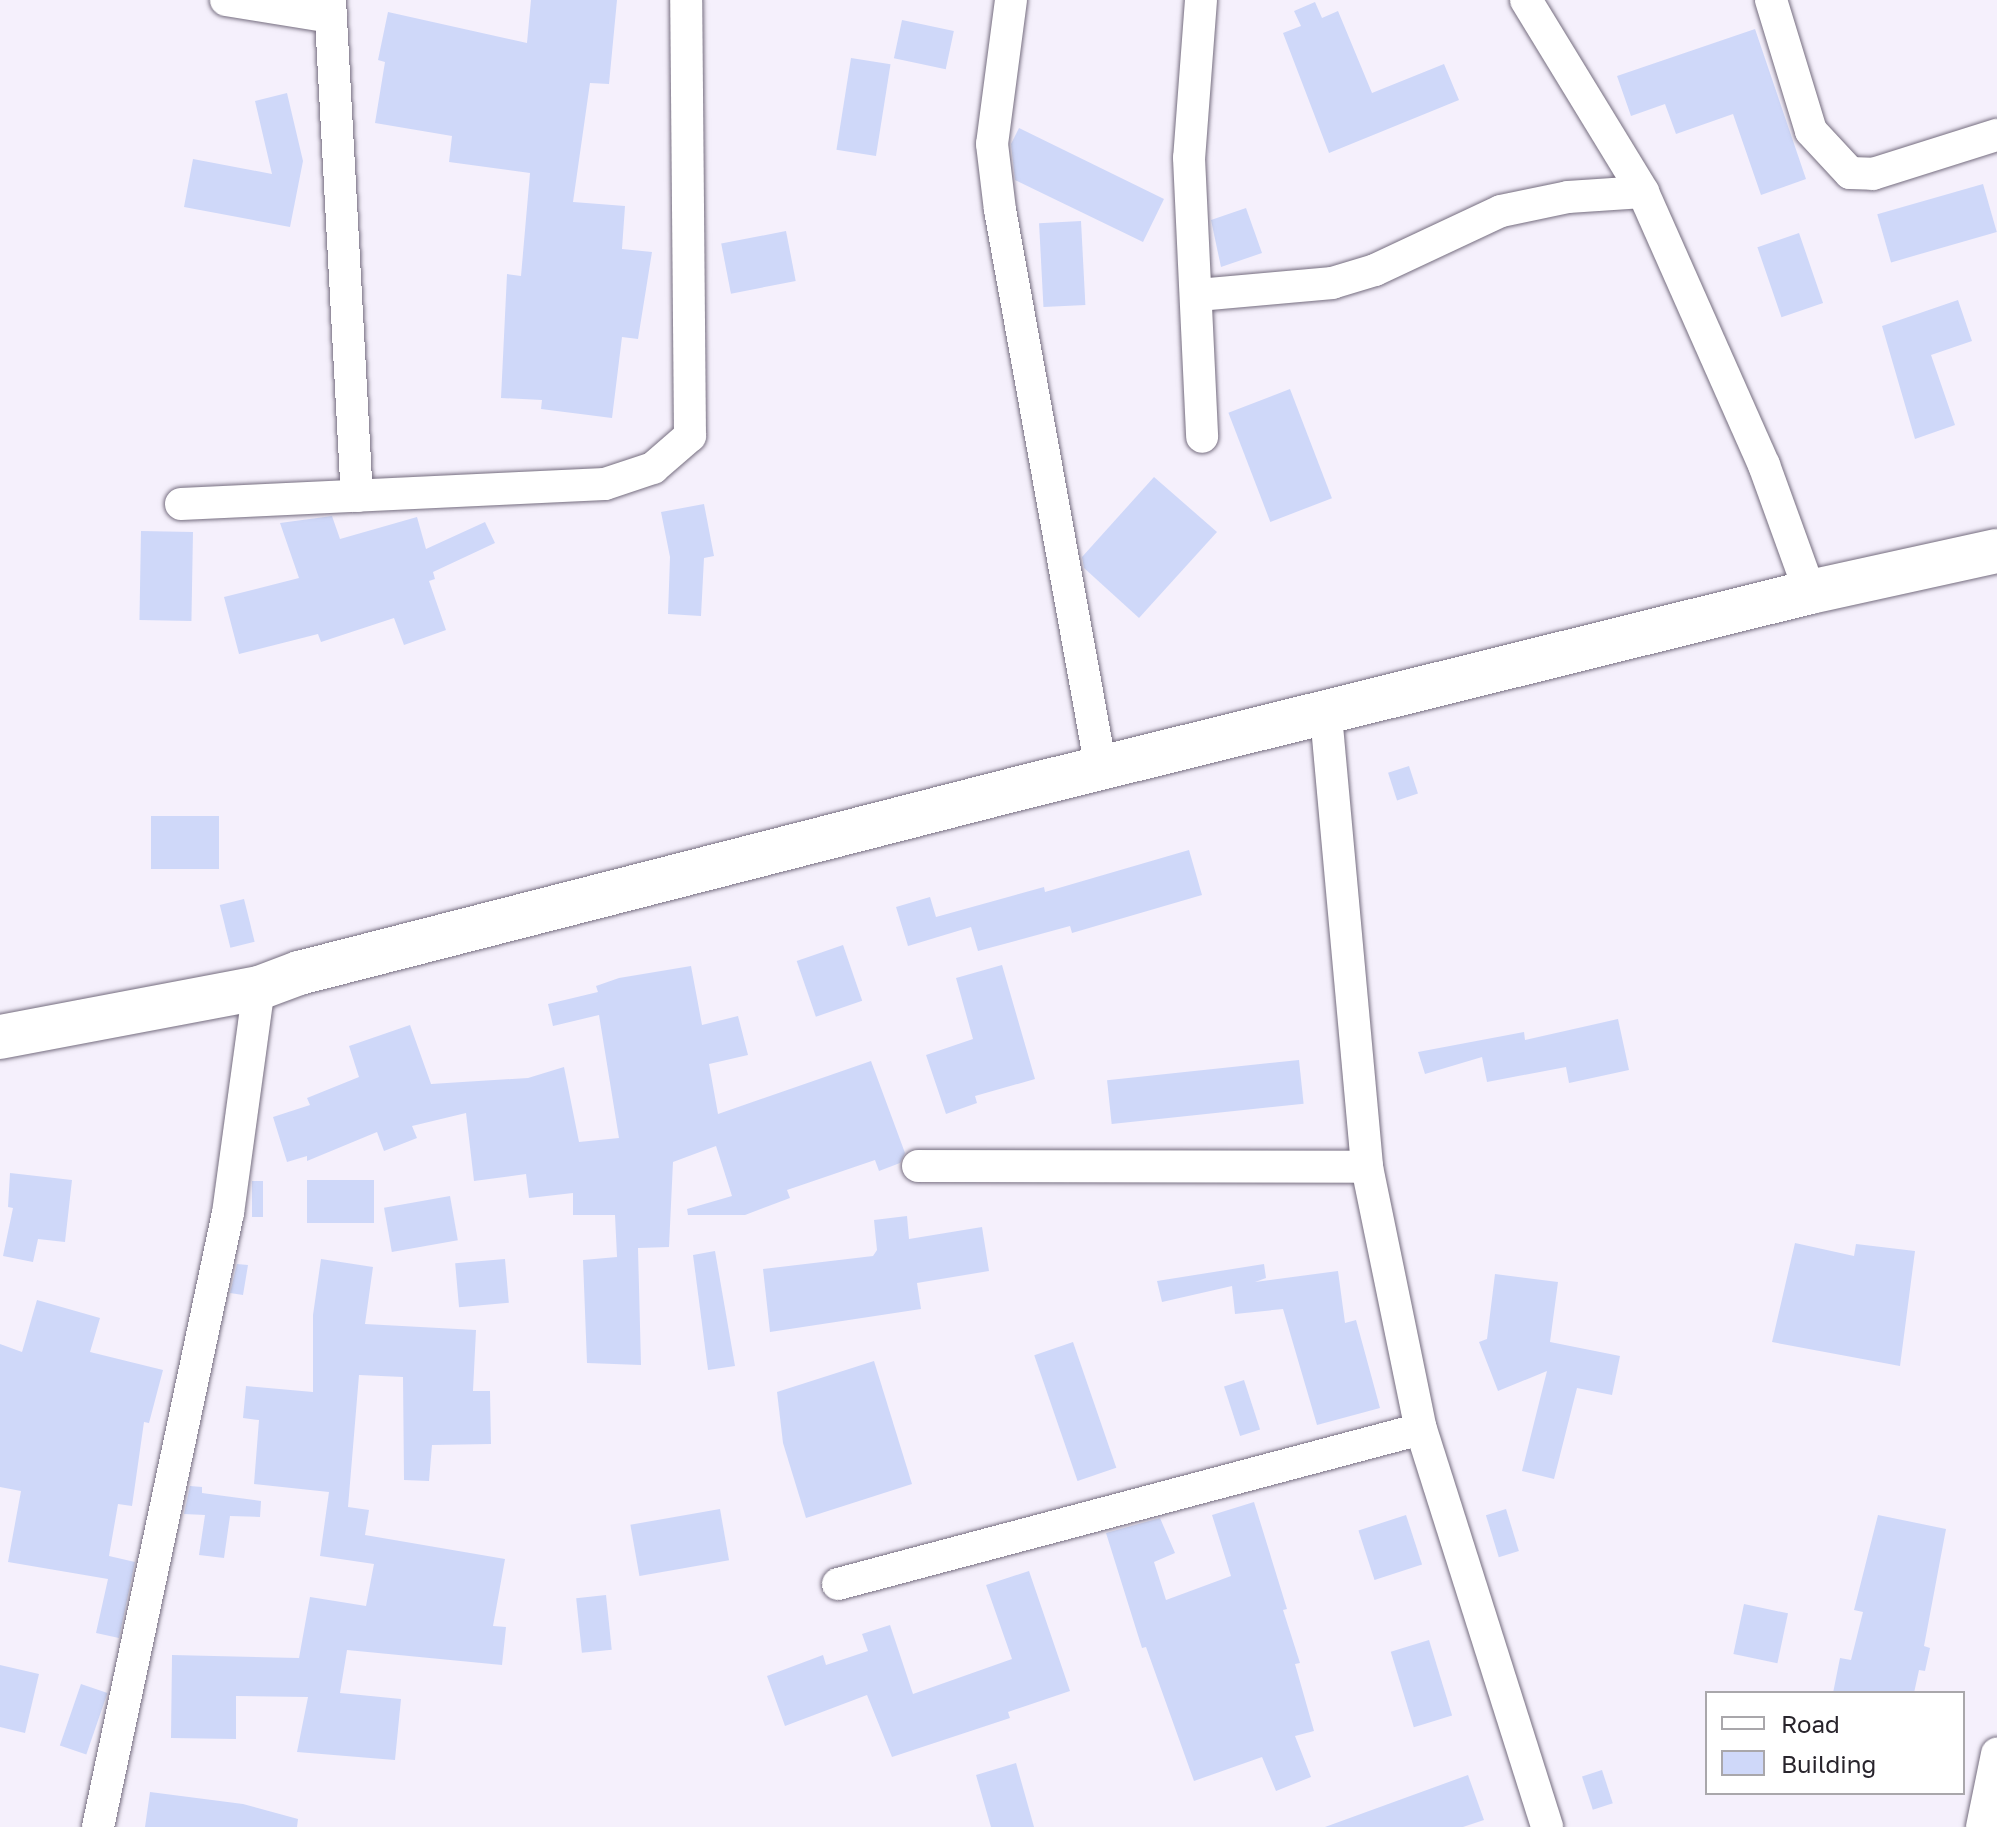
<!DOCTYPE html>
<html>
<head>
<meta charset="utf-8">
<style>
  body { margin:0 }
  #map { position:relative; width:1997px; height:1827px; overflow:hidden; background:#f5f0fc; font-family:"Golos Text",sans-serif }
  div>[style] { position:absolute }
  .building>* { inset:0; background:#cfd8f9; transform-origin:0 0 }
  .roads { filter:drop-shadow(0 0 2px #756d7f) drop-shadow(0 0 2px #756d7f) }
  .street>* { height:32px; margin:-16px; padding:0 16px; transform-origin:16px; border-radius:16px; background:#fff }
  .secondary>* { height:44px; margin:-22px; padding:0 22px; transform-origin:22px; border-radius:22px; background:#fff }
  span { translate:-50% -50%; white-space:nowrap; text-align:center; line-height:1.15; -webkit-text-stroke:6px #fff; paint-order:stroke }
  .legend { position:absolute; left:1705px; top:1691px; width:260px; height:104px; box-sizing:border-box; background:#fff; border:2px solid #a9a7ab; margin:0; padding:10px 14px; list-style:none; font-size:24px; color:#28242c }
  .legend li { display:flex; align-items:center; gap:16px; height:40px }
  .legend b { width:40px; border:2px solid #a9a7ab }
</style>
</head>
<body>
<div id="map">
  <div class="building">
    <div style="clip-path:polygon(531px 0,617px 0,609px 84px,590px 83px,573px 202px,625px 206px,622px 249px,652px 252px,638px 339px,622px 337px,612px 418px,541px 409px,542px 400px,501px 398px,507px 274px,521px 276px,530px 173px,449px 162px,452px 136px,375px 123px,385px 62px,378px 60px,388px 12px,527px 43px)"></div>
    <div style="clip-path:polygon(1315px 2px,1322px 18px,1338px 11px,1372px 93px,1444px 64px,1459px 100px,1329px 153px,1283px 33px,1301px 26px,1294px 11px)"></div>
    <div style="left:902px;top:20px;width:53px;height:39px;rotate:12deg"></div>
    <div style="clip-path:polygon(1755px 29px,1806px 179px,1761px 195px,1733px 114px,1676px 134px,1665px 104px,1631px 116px,1617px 76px)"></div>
    <div style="left:851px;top:58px;width:40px;height:93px;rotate:9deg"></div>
    <div style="clip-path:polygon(287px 93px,303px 161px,290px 227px,184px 207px,193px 159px,272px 174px,255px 101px)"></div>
    <div style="clip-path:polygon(1019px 128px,1164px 199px,1143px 242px,1015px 180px,1011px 144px)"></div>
    <div style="left:1983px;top:184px;width:50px;height:110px;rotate:74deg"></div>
    <div style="clip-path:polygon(1246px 208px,1262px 253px,1221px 267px,1211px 220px)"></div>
    <div style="left:1081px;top:221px;width:84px;height:42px;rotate:87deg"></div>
    <div style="left:786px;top:231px;width:51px;height:66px;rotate:79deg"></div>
    <div style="left:1799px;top:233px;width:74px;height:44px;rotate:71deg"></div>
    <div style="clip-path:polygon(1958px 300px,1972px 341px,1931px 355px,1955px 425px,1915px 439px,1882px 326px)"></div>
    <div style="left:1290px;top:389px;width:117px;height:66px;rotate:69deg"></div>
    <div style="clip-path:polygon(1154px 477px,1217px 532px,1139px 618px,1084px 568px,1082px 557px)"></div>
    <div style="clip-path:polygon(704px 504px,714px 556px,704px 558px,701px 616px,668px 614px,670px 557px,661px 512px)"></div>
    <div style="clip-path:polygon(332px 516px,340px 539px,417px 517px,426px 549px,485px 522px,495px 543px,433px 572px,435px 579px,429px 581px,446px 630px,404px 645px,394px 618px,321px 642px,318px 634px,239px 654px,224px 597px,299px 578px,280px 523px)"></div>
    <div style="left:141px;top:531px;width:52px;height:89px;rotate:1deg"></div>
    <div style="left:1409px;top:766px;width:29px;height:22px;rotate:72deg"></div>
    <div style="left:151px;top:816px;width:68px;height:53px"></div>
    <div style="clip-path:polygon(1189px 850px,1202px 895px,1072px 933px,1070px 926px,978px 951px,971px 927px,908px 946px,896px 907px,930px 897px,936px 917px,1044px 887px,1045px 892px)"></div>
    <div style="left:244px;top:899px;width:44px;height:25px;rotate:76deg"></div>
    <div style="left:843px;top:945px;width:59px;height:49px;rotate:71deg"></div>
    <div style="clip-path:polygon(1002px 965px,1035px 1079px,975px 1096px,977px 1103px,946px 1114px,926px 1055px,973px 1039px,956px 978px)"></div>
    <div style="clip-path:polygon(691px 966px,702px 1025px,738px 1016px,748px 1055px,709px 1064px,718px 1114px,871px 1061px,905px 1153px,900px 1163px,879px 1171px,875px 1160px,787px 1190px,790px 1198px,745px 1215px,688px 1215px,687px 1209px,732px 1196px,716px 1146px,673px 1162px,669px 1247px,638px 1248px,641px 1365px,587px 1363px,583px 1260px,617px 1257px,615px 1215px,573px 1215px,573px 1193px,529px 1198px,526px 1174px,474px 1181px,466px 1113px,412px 1126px,417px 1138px,384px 1151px,377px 1132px,307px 1161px,307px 1156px,287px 1162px,273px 1117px,310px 1105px,307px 1098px,359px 1077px,349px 1046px,410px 1025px,431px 1084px,528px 1078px,564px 1067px,579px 1142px,619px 1138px,599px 1015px,553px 1026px,548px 1004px,598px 992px,596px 986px,619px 978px)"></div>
    <div style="clip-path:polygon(1618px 1019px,1629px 1070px,1569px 1083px,1566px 1067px,1487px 1082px,1482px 1057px,1425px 1074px,1418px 1052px,1524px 1032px,1525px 1040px)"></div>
    <div style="left:1299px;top:1060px;width:44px;height:193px;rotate:84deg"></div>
    <div style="clip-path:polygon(10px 1173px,72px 1180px,65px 1242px,38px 1239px,33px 1262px,3px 1256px,13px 1208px,8px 1207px)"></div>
    <div style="left:374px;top:1180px;width:43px;height:67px;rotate:90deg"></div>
    <div style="left:252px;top:1181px;width:11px;height:36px"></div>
    <div style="left:450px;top:1196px;width:45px;height:67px;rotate:80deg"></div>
    <div style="clip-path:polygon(907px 1216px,909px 1239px,982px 1227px,989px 1271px,917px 1283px,921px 1309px,770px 1332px,763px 1269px,873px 1256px,877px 1250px,874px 1220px)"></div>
    <div style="clip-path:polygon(1795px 1243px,1854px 1256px,1856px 1244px,1915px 1251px,1900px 1366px,1772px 1342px)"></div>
    <div style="clip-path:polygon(715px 1251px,735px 1366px,708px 1370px,693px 1255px)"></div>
    <div style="clip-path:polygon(321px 1259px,373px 1267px,365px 1324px,476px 1330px,473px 1391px,490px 1391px,491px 1444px,432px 1445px,429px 1481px,404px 1480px,403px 1377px,359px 1375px,348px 1507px,369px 1510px,365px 1535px,505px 1559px,493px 1626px,506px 1627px,502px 1665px,347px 1650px,340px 1693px,401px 1699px,395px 1760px,297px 1752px,308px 1697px,236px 1696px,236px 1739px,171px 1738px,172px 1655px,299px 1658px,310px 1597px,366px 1606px,374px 1564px,320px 1556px,329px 1492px,254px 1484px,259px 1420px,243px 1418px,246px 1386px,313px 1392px,313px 1315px)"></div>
    <div style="left:505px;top:1259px;width:44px;height:50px;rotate:85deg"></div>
    <div style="clip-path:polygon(237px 1264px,248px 1265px,243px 1295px,230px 1293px)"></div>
    <div style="clip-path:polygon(1264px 1264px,1266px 1278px,1255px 1282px,1338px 1271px,1345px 1323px,1356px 1320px,1380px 1408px,1317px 1425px,1283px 1309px,1235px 1314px,1232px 1286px,1162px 1302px,1157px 1281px)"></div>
    <div style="clip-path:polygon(1495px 1274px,1558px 1282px,1550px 1342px,1620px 1356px,1612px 1395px,1577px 1388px,1554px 1479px,1522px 1471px,1547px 1371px,1498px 1391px,1479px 1342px,1487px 1339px)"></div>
    <div style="clip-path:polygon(37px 1300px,100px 1318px,90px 1352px,163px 1370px,149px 1423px,144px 1422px,132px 1506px,118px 1504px,109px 1556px,135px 1562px,119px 1638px,96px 1633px,108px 1579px,8px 1562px,21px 1491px,0 1487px,0 1344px,22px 1352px)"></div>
    <div style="left:1073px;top:1342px;width:133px;height:41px;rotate:71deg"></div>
    <div style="clip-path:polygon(874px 1361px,912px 1484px,806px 1518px,783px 1443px,777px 1392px)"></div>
    <div style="left:1244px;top:1380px;width:52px;height:21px;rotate:72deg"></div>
    <div style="clip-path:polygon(190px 1486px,202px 1487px,202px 1493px,261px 1501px,260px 1517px,230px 1516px,224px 1558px,199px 1555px,205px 1515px,184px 1514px)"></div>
    <div style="clip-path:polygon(1254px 1502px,1287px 1609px,1283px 1610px,1300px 1663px,1295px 1664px,1314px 1731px,1295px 1736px,1311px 1777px,1276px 1791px,1262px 1757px,1194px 1781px,1146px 1647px,1142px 1648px,1106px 1533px,1160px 1518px,1175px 1553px,1154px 1562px,1166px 1600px,1231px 1576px,1212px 1515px)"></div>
    <div style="left:720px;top:1509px;width:52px;height:91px;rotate:80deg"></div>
    <div style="left:1506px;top:1509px;width:44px;height:21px;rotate:73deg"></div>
    <div style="left:1406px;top:1515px;width:52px;height:50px;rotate:72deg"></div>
    <div style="clip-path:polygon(1878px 1515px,1946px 1529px,1924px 1646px,1930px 1648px,1925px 1671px,1919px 1670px,1914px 1693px,1833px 1693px,1840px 1658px,1851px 1660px,1863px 1612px,1854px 1610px)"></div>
    <div style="clip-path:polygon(1029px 1571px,1070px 1691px,1008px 1712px,1010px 1718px,892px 1757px,867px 1695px,785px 1726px,767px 1676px,823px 1655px,826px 1665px,868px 1651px,862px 1634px,890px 1625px,913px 1694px,1012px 1659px,986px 1585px)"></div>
    <div style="left:606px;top:1595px;width:55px;height:30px;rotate:84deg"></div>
    <div style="left:1744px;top:1604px;width:45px;height:51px;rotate:12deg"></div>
    <div style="left:1429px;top:1640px;width:79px;height:40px;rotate:73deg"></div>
    <div style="clip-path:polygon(0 1665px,39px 1674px,25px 1733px,0 1727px)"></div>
    <div style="left:81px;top:1684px;width:28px;height:65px;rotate:19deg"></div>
    <div style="clip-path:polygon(1016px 1763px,1034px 1827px,991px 1827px,976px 1775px)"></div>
    <div style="left:1602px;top:1770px;width:35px;height:21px;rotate:72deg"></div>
    <div style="clip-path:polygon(1468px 1775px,1484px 1820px,1463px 1827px,1325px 1827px)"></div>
    <div style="clip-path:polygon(150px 1792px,243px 1804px,298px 1819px,297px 1827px,145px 1827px)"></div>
  </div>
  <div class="roads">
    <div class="street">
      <div style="left:226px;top:0;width:106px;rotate:9.2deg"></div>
      <div style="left:330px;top:0;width:497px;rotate:86.9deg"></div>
      <div style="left:1011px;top:0;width:145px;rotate:97.5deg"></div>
      <div style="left:992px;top:144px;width:66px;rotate:83.1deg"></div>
      <div style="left:1000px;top:210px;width:568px;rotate:79.76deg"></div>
      <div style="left:1201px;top:0;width:158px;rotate:94.3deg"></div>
      <div style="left:1189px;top:158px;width:279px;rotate:87.3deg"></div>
      <div style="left:1526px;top:0;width:225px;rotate:58.6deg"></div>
      <div style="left:1643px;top:192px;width:299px;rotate:66.1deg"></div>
      <div style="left:1764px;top:465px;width:135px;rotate:70.1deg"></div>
      <div style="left:1771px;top:0;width:137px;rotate:73deg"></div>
      <div style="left:1811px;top:131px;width:57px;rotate:47.1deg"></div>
      <div style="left:1850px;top:173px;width:23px;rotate:2deg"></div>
      <div style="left:1873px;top:174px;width:130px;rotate:-17.5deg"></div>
      <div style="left:1198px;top:295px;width:135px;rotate:-5.1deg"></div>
      <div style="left:1332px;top:283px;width:45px;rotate:-16.8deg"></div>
      <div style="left:1375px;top:270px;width:139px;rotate:-25.1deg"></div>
      <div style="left:1501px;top:211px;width:68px;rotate:-11.8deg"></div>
      <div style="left:1568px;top:197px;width:75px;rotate:-3.8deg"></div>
      <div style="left:181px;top:504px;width:424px;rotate:-2.7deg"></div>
      <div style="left:605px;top:484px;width:51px;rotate:-18.4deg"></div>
      <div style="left:653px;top:468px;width:49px;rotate:-40.9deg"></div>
      <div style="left:690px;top:436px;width:436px;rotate:-90.5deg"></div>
      <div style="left:1326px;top:715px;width:454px;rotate:84.8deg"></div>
      <div style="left:1367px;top:1167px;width:268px;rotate:78.4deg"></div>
      <div style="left:1421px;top:1429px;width:417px;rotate:72.4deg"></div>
      <div style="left:918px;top:1166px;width:449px;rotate:0.1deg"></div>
      <div style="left:838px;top:1584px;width:603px;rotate:-14.89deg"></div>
      <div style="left:98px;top:1827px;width:628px;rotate:-78.05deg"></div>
      <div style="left:228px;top:1213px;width:227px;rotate:-82.2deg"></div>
      <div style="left:1982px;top:1827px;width:75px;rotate:-78.4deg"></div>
    </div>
    <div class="secondary">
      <div style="left:0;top:1037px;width:264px;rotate:-10.7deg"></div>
      <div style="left:259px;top:988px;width:43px;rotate:-20.6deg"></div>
      <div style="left:299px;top:973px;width:753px;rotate:-14.39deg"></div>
      <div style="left:1028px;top:786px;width:806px;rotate:-13.93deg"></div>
      <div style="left:1810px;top:592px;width:191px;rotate:-12.4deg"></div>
    </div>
  </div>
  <ul class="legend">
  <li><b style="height:10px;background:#fff"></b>Road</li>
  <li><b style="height:22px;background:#cfd8f9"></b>Building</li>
  </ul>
</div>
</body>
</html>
